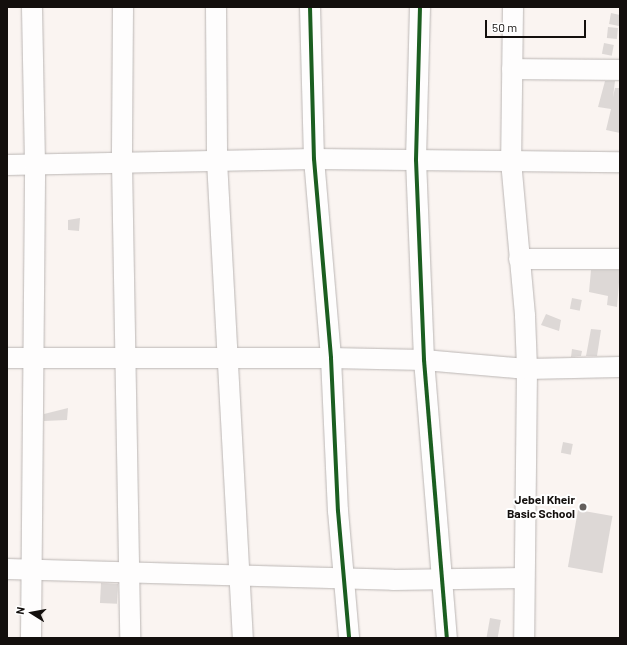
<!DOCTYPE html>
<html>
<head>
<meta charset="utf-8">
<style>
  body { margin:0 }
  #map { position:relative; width:627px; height:645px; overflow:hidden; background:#faf4f1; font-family:Barlow,sans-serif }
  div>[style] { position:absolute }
  .building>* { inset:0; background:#ddd8d6; transform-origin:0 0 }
  .roads { filter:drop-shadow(0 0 1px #bbb6b4) drop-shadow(0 0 1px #bbb6b4) }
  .minor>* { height:20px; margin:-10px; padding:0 10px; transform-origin:10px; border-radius:10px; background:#fefdfd }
  .cycleway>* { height:4px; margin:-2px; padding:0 2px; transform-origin:2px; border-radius:2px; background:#1b5e20 }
  .dots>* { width:11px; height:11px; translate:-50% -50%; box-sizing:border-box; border:2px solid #fff; border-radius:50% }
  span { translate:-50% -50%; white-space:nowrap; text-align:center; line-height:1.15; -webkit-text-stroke:4px #fff; paint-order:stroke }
  .poi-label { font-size:12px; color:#130f0d; font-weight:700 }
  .right { translate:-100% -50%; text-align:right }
  .frame { position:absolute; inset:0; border:8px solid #130f0d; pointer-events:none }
  .north { position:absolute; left:12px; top:593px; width:40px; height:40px; -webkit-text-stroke:3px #fff; paint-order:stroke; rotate:281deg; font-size:11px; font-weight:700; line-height:16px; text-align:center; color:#130f0d }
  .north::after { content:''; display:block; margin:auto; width:14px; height:18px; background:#130f0d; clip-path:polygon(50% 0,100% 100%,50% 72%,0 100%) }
  .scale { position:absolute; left:485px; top:20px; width:101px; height:18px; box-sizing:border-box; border:2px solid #130f0d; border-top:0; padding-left:5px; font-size:12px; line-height:14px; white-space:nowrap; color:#130f0d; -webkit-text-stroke:3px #fff; paint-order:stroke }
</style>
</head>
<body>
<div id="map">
  <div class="building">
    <div style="clip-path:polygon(611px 13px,620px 15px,619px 26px,609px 24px)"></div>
    <div style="left:608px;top:27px;width:10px;height:11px;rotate:6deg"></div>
    <div style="left:604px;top:43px;width:10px;height:11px;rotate:11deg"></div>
    <div style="clip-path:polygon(605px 81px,615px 81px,613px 97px,615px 88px,620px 88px,620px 133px,606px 130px,611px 109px,598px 107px)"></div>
    <div style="clip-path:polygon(80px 218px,79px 231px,68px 230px,68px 220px)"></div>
    <div style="clip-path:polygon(591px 270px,620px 270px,617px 307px,607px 305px,608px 296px,589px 292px)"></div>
    <div style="left:572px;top:298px;width:10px;height:11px;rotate:11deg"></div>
    <div style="clip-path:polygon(546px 314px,561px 320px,559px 331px,541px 325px)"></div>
    <div style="clip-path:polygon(591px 329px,601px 330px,597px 356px,586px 356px)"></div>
    <div style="clip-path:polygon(572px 349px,582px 351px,581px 356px,571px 357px)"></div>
    <div style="clip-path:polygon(68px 408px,67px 420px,44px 421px,44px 414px)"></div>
    <div style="left:563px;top:442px;width:10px;height:11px;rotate:11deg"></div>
    <div style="left:578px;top:510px;width:35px;height:58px;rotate:10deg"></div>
    <div style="left:101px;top:583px;width:17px;height:20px;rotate:3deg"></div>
    <div style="left:490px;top:618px;width:11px;height:20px;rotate:10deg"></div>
  </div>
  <div class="roads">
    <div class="minor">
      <div style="left:123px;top:7px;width:156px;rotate:90.4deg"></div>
      <div style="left:122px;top:163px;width:475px;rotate:89deg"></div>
      <div style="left:216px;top:7px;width:154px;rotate:89.6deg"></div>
      <div style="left:217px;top:161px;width:478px;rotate:86.9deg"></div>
      <div style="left:310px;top:7px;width:152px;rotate:88.5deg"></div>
      <div style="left:314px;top:159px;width:200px;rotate:85.1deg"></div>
      <div style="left:331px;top:358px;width:153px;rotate:87.4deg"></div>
      <div style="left:338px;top:511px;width:127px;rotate:85deg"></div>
      <div style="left:420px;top:7px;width:153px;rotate:91.5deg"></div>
      <div style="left:416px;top:160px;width:200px;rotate:87.7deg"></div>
      <div style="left:424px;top:360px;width:279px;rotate:85.3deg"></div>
      <div style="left:513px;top:7px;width:154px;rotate:90.7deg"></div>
      <div style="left:511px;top:161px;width:156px;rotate:84.8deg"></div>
      <div style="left:525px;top:316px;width:53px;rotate:87.8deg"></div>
      <div style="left:527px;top:369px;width:269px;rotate:90.6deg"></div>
      <div style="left:512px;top:69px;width:108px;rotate:0.5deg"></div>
      <div style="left:7px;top:165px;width:307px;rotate:-1.1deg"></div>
      <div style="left:314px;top:159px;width:306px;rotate:0.6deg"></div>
      <div style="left:519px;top:259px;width:101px"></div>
      <div style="left:7px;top:358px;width:324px"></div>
      <div style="left:331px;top:358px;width:93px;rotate:1.2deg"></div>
      <div style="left:424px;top:360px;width:103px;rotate:5deg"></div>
      <div style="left:527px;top:369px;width:93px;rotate:-1.2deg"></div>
      <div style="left:7px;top:569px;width:386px;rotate:1.6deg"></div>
      <div style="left:393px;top:580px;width:131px;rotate:-0.9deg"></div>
      <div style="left:31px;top:638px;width:474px;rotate:-89.5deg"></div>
      <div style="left:35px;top:164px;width:157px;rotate:-91.1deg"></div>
    </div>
  </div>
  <div class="cycleway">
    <div style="left:310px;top:7px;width:152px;rotate:88.5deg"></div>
    <div style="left:314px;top:159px;width:200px;rotate:85.1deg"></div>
    <div style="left:331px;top:358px;width:153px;rotate:87.4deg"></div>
    <div style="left:338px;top:511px;width:127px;rotate:85deg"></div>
    <div style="left:420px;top:7px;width:153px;rotate:91.5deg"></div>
    <div style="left:416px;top:160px;width:200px;rotate:87.7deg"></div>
    <div style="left:424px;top:360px;width:279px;rotate:85.3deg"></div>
  </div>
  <div class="dots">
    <div style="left:583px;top:507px;background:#645f5d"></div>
  </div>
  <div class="poi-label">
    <span class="right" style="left:575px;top:507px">Jebel Kheir<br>Basic School</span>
  </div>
  <div class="frame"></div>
  <div class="north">N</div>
  <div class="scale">50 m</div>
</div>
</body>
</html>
